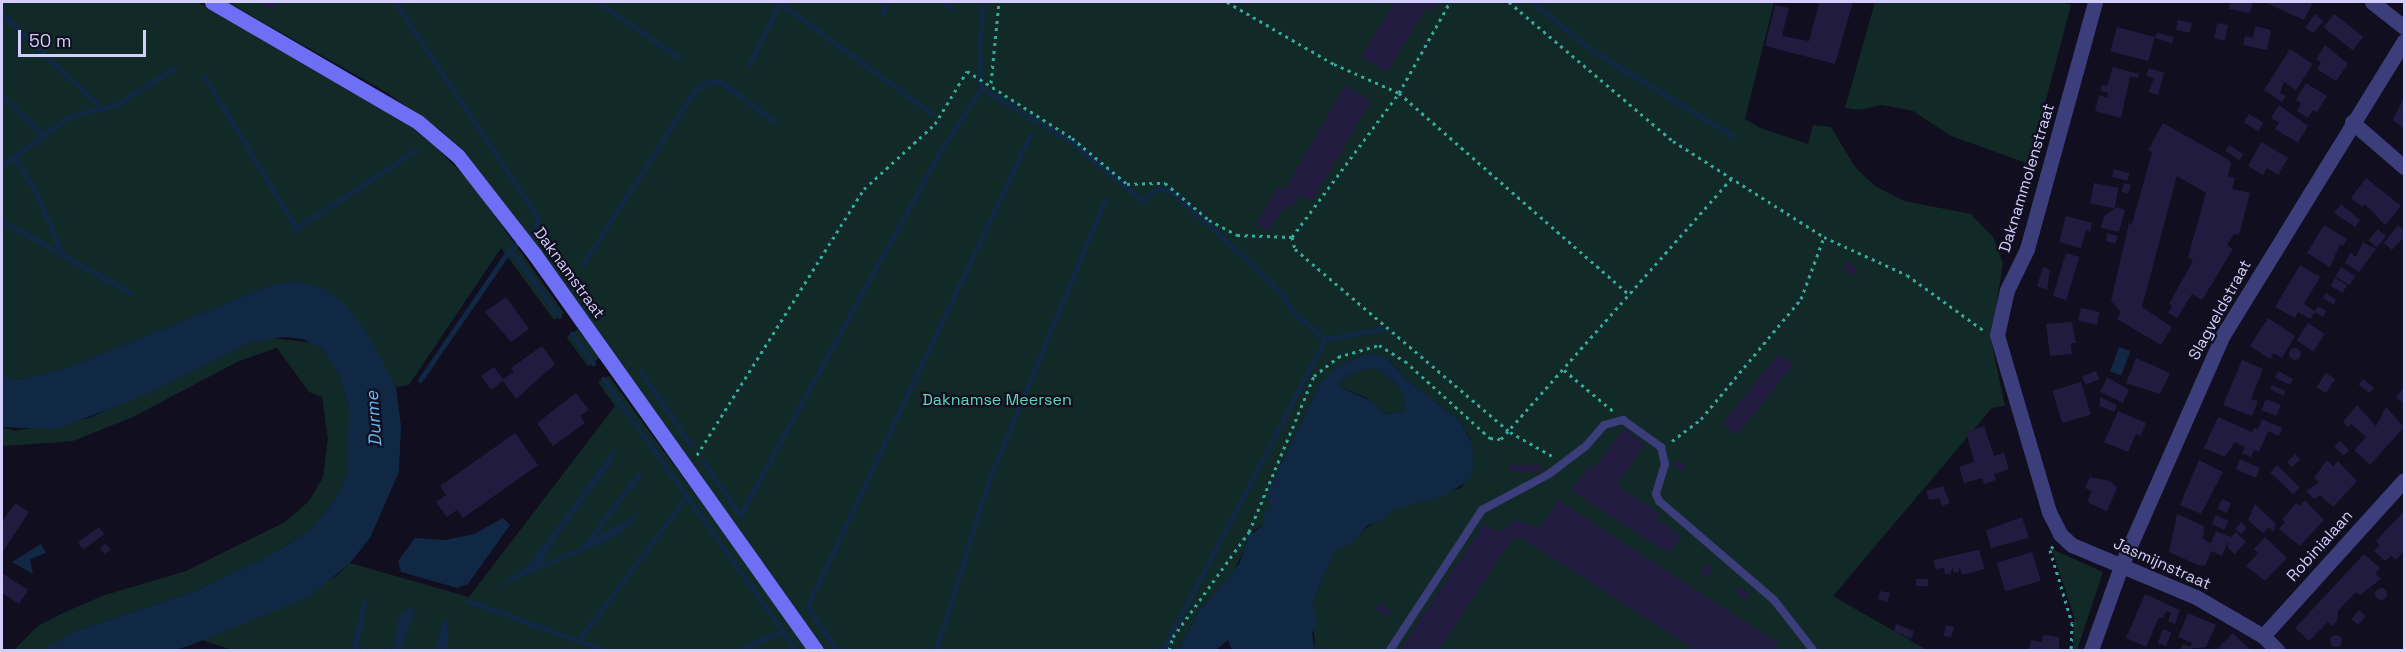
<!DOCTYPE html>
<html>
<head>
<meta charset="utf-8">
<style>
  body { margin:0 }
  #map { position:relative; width:2406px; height:652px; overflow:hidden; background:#100e1f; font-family:"Space Grotesk",sans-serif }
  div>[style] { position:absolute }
  .green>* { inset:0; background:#112927; transform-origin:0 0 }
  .water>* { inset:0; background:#112845; transform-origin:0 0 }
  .stream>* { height:5px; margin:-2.5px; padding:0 2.5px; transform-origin:2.5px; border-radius:2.5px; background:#112845 }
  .building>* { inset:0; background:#211b3f; transform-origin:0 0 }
  .round { border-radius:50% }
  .path>* { height:3px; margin-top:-1.5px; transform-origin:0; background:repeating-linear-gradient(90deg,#36a99d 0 3px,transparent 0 7.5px) }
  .lane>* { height:8px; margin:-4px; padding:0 4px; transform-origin:4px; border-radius:4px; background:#3c3d7b }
  .street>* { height:15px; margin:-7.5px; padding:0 7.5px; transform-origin:7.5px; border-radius:7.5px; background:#3c3d7b }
  .secondary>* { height:15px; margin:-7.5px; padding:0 7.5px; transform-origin:7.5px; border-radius:7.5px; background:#6d70f5 }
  span { translate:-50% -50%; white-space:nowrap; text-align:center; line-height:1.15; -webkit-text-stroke:4.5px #100e1f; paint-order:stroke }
  .street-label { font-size:16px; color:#d2cffc }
  .park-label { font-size:16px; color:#61d6b3 }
  .water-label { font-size:18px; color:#64b9f5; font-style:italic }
  .frame { position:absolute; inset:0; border:3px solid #d2cffc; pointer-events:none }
  .scale { position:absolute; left:18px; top:30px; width:128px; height:27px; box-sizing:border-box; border:3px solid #d2cffc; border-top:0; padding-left:8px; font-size:18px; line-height:21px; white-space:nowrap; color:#d2cffc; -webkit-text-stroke:4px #100e1f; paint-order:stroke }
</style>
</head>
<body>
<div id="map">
  <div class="green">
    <div style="clip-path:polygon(2px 2px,198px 2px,397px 116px,435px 146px,473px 185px,564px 313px,554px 320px,501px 248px,409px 385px,396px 387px,382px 363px,296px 281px,274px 284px,64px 369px,17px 380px,2px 377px)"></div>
    <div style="clip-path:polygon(227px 2px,1774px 2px,1745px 119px,1760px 128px,1808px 144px,1813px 125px,1831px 127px,1855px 167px,1875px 186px,1904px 201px,1971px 214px,1993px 237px,2003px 263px,1991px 340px,2005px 406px,1992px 408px,1833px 596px,1927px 650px,1315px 650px,1312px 604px,1334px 552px,1391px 510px,1461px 488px,1474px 471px,1471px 440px,1460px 421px,1407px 380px,1389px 360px,1320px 383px,1269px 490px,1272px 508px,1263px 514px,1263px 525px,1253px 531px,1233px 573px,1198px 613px,1178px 650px,825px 650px,547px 259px,464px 152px,440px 130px,386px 92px)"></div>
    <div style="clip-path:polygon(1875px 2px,2061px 2px,2071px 5px,2029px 164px,1951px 136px,1913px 111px,1882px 105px,1859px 110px,1845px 108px)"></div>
    <div style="left:578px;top:329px;width:36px;height:14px;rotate:54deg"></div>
    <div style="clip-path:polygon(263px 337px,314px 343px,323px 349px,339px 375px,349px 408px,350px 443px,347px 475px,334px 501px,310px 531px,265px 558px,193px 592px,76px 631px,42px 650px,14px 650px,38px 626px,63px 613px,102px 596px,186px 571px,285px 522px,309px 501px,323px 477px,328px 439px,322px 397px,309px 392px,277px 348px,239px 361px,133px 417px,73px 441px,6px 446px,2px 445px,2px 427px,14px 431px,89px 418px)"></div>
    <div style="clip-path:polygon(1370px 368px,1379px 370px,1395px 382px,1403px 394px,1405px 411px,1386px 414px,1367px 398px,1342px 388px,1340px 383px,1350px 374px)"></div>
    <div style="clip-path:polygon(609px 376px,809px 650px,232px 650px,202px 640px,335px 577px,350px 563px,469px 597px,615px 406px,598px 382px)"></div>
    <div style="clip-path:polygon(2052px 549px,2103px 572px,2077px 650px,2073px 650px,2074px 617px)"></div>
  </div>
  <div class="water">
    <div style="clip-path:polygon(296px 281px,327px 290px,344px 304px,364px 328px,396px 387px,401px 426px,399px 472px,370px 538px,350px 563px,309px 597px,191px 645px,175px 650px,42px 650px,76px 631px,193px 592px,265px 558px,310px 531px,334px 501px,347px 475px,349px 408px,339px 375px,323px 349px,303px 339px,284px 337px,252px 342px,138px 398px,56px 429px,2px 427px,2px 376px,17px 380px,64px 369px,274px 284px)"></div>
    <div style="left:2119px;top:347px;width:12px;height:26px;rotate:20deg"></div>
    <div style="clip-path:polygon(evenodd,1370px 353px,1387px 358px,1407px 380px,1460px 421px,1472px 443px,1474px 471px,1469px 480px,1444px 496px,1391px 510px,1384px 520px,1368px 525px,1352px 542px,1334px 552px,1312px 604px,1317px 622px,1312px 634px,1315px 650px,1232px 650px,1228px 640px,1216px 650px,1178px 650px,1198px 613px,1239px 564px,1249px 536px,1263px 525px,1263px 512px,1272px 508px,1267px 500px,1269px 490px,1320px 383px,1342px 364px,1370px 353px,1370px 368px,1379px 370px,1395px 382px,1403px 394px,1405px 411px,1386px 414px,1371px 401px,1342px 388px,1340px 383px,1350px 374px,1370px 368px)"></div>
    <div style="clip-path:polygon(618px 444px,613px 462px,556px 538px,541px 564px,580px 548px,639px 471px,642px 476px,593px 539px,638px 514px,632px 525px,607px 541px,493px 589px,528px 566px)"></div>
    <div style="clip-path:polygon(503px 518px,510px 525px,468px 584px,457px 588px,401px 572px,398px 561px,415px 538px,445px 540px,474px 534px)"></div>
    <div style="clip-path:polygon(41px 544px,46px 553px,30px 559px,33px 574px,12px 562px)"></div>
    <div style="clip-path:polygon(369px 596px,358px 650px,351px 650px,362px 602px)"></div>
    <div style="clip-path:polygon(409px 607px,416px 612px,400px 650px,393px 650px,399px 615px)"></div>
    <div style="clip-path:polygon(447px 620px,447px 650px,436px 650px,442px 623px)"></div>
  </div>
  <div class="stream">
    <div style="left:395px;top:2px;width:259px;rotate:56.5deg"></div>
    <div style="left:538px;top:218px;width:17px;rotate:111deg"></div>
    <div style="left:597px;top:2px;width:99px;rotate:34.3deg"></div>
    <div style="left:943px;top:2px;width:11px;rotate:34deg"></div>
    <div style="left:983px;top:2px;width:47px;rotate:94.9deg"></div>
    <div style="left:979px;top:49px;width:39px;rotate:87deg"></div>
    <div style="left:981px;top:88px;width:107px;rotate:30.9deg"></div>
    <div style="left:1073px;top:143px;width:91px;rotate:39.6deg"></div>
    <div style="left:1143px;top:201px;width:20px;rotate:-41deg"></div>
    <div style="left:1158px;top:188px;width:13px;rotate:13deg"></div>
    <div style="left:1171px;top:191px;width:97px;rotate:42.1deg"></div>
    <div style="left:1243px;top:256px;width:57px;rotate:45deg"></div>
    <div style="left:1283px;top:296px;width:17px;rotate:59deg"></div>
    <div style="left:1292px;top:311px;width:43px;rotate:40.3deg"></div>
    <div style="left:1325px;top:339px;width:57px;rotate:-10.1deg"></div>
    <div style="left:1532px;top:2px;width:80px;rotate:38.9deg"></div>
    <div style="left:1594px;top:52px;width:162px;rotate:31.1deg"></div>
    <div style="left:2px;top:14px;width:138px;rotate:43.5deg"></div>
    <div style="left:882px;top:14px;width:13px;rotate:-67deg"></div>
    <div style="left:749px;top:64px;width:68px;rotate:-63.1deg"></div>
    <div style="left:780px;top:3px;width:187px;rotate:36.1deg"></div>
    <div style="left:204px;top:76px;width:181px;rotate:58.8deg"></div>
    <div style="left:2px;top:96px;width:57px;rotate:43.6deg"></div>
    <div style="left:13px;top:156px;width:38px;rotate:57deg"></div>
    <div style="left:34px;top:188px;width:74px;rotate:66.9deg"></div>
    <div style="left:2px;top:165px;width:84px;rotate:-35.8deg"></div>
    <div style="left:70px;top:116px;width:47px;rotate:-13.4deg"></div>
    <div style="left:116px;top:105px;width:69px;rotate:-32.5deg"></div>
    <div style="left:2px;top:221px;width:148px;rotate:29.2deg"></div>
    <div style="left:296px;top:228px;width:143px;rotate:-33deg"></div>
    <div style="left:517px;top:244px;width:9px;rotate:144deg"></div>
    <div style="left:510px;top:249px;width:83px;rotate:53.8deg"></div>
    <div style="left:582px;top:265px;width:202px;rotate:-57.1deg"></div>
    <div style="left:692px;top:95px;width:16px;rotate:-47deg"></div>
    <div style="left:703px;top:83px;width:17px;rotate:-7deg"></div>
    <div style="left:720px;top:81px;width:69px;rotate:36.7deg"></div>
    <div style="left:572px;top:334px;width:36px;rotate:54deg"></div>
    <div style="left:640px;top:371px;width:91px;rotate:55.3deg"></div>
    <div style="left:603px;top:379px;width:333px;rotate:54.5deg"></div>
    <div style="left:420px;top:380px;width:159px;rotate:-55.5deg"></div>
    <div style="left:703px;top:461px;width:65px;rotate:55.6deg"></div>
    <div style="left:740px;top:515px;width:407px;rotate:-61.2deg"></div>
    <div style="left:936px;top:158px;width:83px;rotate:-57.3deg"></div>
    <div style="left:468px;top:601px;width:145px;rotate:19.8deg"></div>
    <div style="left:578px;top:641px;width:180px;rotate:-53.1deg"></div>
    <div style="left:739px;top:650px;width:47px;rotate:-23.8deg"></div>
    <div style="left:837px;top:650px;width:52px;rotate:-124.9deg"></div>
    <div style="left:807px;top:607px;width:522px;rotate:-64.71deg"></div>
    <div style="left:936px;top:650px;width:181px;rotate:-72.7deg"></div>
    <div style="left:990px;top:477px;width:300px;rotate:-67.5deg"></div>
    <div style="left:1163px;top:650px;width:351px;rotate:-62.5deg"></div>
  </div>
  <div class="building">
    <div style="clip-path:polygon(259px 2px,278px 2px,273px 10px)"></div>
    <div style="clip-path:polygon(1394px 2px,1439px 2px,1433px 11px,1427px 7px,1387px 72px,1361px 57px)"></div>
    <div style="clip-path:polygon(1810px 2px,1853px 2px,1835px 64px,1765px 46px,1775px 5px,1789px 8px,1782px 36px,1809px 41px,1819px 4px)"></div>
    <div style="clip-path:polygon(2230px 2px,2253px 2px,2250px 13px,2229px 9px)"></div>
    <div style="clip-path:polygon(2264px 2px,2313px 2px,2304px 20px)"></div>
    <div style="clip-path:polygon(2315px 14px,2323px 21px,2313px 33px,2305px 28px)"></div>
    <div style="left:2334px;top:14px;width:37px;height:17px;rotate:38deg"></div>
    <div style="left:2178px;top:20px;width:14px;height:10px;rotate:12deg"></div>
    <div style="left:2217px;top:23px;width:11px;height:16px;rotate:10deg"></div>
    <div style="clip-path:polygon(2255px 26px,2271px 30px,2267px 50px,2243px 45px,2245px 36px,2253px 38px)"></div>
    <div style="left:2117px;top:27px;width:39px;height:25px;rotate:15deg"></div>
    <div style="clip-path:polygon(2157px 33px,2174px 37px,2172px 43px,2155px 38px)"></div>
    <div style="clip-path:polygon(2325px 45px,2348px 64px,2336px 81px,2317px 69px,2321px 62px,2316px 59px)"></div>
    <div style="clip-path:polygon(2290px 49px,2313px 64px,2296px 90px,2284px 82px,2280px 93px,2286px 96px,2282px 102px,2264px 90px)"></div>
    <div style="clip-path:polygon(2113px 67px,2139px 74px,2138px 78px,2130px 76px,2121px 118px,2095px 111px,2099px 95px,2107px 98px,2108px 93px,2101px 91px,2102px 85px,2107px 86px)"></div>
    <div style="clip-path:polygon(2149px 68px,2164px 73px,2158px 95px,2149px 92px,2154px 78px,2146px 76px)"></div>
    <div style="clip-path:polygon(2306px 83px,2327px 96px,2317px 112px,2313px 110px,2308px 118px,2297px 111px,2301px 103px,2296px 100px)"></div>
    <div style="clip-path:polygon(1345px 85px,1371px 101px,1312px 201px,1300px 194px,1292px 208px,1285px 205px,1269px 231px,1256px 224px,1278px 187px,1284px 190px,1287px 186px)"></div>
    <div style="clip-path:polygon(2404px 97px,2404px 129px,2393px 120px)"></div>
    <div style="clip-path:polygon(2279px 105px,2308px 126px,2298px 143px,2275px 129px,2279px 122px,2271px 118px)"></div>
    <div style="left:2249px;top:114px;width:17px;height:10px;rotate:31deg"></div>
    <div style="clip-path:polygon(2163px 123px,2227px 159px,2231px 163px,2228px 176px,2235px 178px,2232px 189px,2250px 193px,2239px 235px,2234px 234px,2227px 245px,2233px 249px,2202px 300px,2192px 294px,2177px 318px,2168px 313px,2172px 306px,2169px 304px,2193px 261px,2188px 257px,2206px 193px,2177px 176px,2142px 307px,2172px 327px,2161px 345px,2117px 319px,2121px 312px,2111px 301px,2129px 223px,2132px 224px,2152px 152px,2148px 150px)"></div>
    <div style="clip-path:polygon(2261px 142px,2288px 158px,2278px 175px,2267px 168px,2263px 175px,2248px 166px)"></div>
    <div style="left:2229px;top:145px;width:17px;height:7px;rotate:33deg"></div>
    <div style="left:2114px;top:169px;width:16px;height:8px;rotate:15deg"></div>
    <div style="clip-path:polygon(2366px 178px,2401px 206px,2385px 225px,2365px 204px,2362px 207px,2351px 198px)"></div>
    <div style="left:2094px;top:183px;width:25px;height:21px;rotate:11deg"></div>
    <div style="left:2124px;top:183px;width:7px;height:9px;rotate:16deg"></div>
    <div style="clip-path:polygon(2341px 204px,2360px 220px,2355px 227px,2334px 213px)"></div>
    <div style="clip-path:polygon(2117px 207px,2125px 210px,2119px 232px,2101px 228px,2104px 216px)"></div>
    <div style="clip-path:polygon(2066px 216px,2092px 223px,2090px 232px,2086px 230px,2081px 248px,2059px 242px)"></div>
    <div style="clip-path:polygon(2324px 225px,2347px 239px,2343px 246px,2340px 244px,2330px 267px,2307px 253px)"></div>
    <div style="clip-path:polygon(2398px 225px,2404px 230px,2404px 241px,2402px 239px,2392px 250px,2384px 243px)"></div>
    <div style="left:2378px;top:229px;width:11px;height:15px;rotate:41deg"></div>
    <div style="clip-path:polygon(2107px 233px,2118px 236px,2115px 244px,2106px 241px)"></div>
    <div style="clip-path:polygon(2363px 242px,2376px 249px,2359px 272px,2345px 263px,2350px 253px,2356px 257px)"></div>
    <div style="left:2066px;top:253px;width:14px;height:45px;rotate:17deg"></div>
    <div style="left:1847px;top:261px;width:14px;height:8px;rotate:39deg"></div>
    <div style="clip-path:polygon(2300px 265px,2320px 277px,2304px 304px,2315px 311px,2318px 306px,2326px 311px,2323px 317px,2315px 312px,2310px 319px,2298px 312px,2295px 318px,2275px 307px)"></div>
    <div style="clip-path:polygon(2043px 267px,2050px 270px,2047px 290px,2037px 286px)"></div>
    <div style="left:2341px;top:267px;width:17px;height:11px;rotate:31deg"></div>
    <div style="left:2335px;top:278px;width:14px;height:9px;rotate:30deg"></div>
    <div style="clip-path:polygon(2326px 293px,2336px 300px,2334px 305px,2323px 298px)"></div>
    <div style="clip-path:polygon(506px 297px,529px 329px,511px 342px,485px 312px)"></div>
    <div style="left:2081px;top:308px;width:19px;height:13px;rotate:12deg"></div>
    <div style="clip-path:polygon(2268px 318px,2295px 336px,2282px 358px,2274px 353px,2270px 359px,2250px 346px)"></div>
    <div style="clip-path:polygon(2072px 322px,2076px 343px,2071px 343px,2072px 354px,2050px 356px,2046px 324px)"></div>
    <div style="left:2308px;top:323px;width:20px;height:21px;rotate:33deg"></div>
    <div style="clip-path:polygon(542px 346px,555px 364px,516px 399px,503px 381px,491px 390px,481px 376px,494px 367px,503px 379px,514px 372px,511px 368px)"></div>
    <div class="round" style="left:2289px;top:348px;width:12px;height:12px"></div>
    <div style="left:1779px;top:353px;width:19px;height:90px;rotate:39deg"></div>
    <div style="clip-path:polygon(2136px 358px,2170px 373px,2160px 394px,2126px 383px)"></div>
    <div style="clip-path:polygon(2242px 360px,2263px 369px,2251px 399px,2258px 401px,2252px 416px,2223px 405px)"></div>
    <div style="left:2096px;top:371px;width:9px;height:15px;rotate:69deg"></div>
    <div style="clip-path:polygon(2278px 371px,2293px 379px,2290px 385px,2275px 378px)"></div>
    <div style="left:2326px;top:373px;width:11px;height:17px;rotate:34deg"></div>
    <div style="clip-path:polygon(2107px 377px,2129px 390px,2123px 403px,2100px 392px)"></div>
    <div style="left:2363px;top:379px;width:14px;height:7px;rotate:39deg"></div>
    <div style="left:2081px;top:382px;width:34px;height:30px;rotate:73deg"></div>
    <div style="left:2272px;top:385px;width:15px;height:5px;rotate:23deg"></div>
    <div style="clip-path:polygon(2403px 388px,2404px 389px,2404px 404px,2396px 397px)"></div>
    <div style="clip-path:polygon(576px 393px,589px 410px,580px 416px,585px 423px,553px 446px,537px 423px)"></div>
    <div style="clip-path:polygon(2100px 397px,2117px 405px,2114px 412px,2100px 406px)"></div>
    <div style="left:2266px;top:399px;width:16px;height:12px;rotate:22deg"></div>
    <div style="clip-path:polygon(2357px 405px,2376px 426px,2386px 407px,2404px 427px,2370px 465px,2354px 450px,2366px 437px,2351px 424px,2348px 427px,2343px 422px)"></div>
    <div style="clip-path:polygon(2118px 411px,2146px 423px,2141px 436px,2136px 434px,2128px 452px,2104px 442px)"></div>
    <div style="clip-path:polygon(2218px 417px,2252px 432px,2254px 428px,2258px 429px,2262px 419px,2282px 428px,2279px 436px,2268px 431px,2259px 452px,2254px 450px,2251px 457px,2242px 453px,2245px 447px,2235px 442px,2225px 457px,2204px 448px)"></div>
    <div style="clip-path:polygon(1984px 426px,1994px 456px,2004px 453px,2009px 469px,1994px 474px,1996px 480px,1984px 484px,1982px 478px,1964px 483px,1959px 467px,1974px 462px,1966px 432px)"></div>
    <div style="clip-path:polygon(1625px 427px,1644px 445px,1617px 486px,1659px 513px,1656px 519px,1682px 536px,1669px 554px,1572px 491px,1589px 465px,1594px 468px)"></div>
    <div style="clip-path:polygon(515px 433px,538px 465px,463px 518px,457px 510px,447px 517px,436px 502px,446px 495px,440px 486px)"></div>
    <div style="left:2340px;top:441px;width:13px;height:8px;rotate:45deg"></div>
    <div style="clip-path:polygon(2295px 454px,2300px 460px,2292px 467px,2287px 462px)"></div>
    <div style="left:2240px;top:459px;width:22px;height:11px;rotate:24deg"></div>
    <div style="left:1677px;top:460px;width:12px;height:6px;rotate:35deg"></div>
    <div style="clip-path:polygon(2199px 460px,2223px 472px,2201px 514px,2180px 505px)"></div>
    <div style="clip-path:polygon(2327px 460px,2333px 466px,2338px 461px,2357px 481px,2333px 507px,2320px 495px,2314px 499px,2306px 491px,2319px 482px,2314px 478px)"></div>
    <div style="clip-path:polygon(1510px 465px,1541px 465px,1541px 472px,1510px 471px)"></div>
    <div style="left:2277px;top:465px;width:32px;height:10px;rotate:44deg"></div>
    <div style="clip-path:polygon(2090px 477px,2110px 481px,2117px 488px,2107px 511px,2087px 502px,2092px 491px,2085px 488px)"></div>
    <div style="clip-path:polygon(1943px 486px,1950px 503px,1942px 506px,1939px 498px,1929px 500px,1926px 491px)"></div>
    <div style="left:2222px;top:499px;width:10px;height:11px;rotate:24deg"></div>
    <div style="clip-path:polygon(1558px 500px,1779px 644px,1775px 650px,1695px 650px,1520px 537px,1511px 541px,1439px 650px,1400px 650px,1484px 523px,1498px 532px,1516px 520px,1540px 528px)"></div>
    <div style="clip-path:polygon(2305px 500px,2324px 520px,2300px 546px,2279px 529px,2285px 522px,2282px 519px,2296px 503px,2300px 506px)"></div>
    <div style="clip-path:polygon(15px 503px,29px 512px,2px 553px,2px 522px)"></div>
    <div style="clip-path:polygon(2255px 504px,2276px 524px,2273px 532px,2269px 527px,2263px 533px,2248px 520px)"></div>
    <div style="clip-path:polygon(2404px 511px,2404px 551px,2396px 560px,2391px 556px,2385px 561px,2374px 551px,2380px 545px,2376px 541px)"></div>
    <div style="clip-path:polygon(2177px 514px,2204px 526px,2203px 539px,2211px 543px,2216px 531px,2231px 537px,2236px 532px,2246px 542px,2235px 554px,2228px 548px,2228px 542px,2222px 556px,2211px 551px,2205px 566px,2198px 565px,2169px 552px)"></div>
    <div style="left:2216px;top:515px;width:14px;height:10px;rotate:25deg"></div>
    <div style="clip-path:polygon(2022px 517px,2029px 538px,1991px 548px,1986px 530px)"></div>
    <div style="clip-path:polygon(2241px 522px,2247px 528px,2241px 534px,2235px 529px)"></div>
    <div style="left:99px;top:527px;width:9px;height:26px;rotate:54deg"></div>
    <div style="clip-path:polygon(2265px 537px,2287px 558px,2265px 581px,2246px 566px,2258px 553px,2254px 549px)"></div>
    <div style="clip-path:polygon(106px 543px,111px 550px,104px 554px,100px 548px)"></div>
    <div style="clip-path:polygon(1979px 550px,1985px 569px,1966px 574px,1962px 574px,1959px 567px,1959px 572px,1954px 573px,1953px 567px,1950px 574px,1945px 574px,1944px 568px,1936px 569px,1933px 560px)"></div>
    <div style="left:2032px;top:552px;width:30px;height:37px;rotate:73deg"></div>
    <div style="clip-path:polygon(2364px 554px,2380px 568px,2375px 573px,2381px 579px,2360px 595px,2356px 592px,2338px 611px,2337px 621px,2332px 626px,2328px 622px,2309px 641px,2295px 628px)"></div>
    <div style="left:1705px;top:564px;width:9px;height:9px;rotate:32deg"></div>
    <div style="clip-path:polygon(2px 573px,28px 590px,19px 604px,2px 593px)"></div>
    <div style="left:1916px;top:579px;width:12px;height:7px"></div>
    <div style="left:1739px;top:586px;width:14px;height:7px;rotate:36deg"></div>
    <div class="round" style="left:2375px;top:588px;width:12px;height:12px"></div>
    <div style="clip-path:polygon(1880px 591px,1890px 593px,1887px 602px,1878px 599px)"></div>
    <div style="clip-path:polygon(2145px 594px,2180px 610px,2175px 624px,2168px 621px,2171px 613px,2166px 611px,2163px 618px,2159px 617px,2146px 647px,2126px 638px)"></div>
    <div style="left:1380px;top:603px;width:14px;height:7px;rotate:34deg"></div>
    <div style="left:2359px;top:610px;width:9px;height:12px;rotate:41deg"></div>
    <div style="clip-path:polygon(2188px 613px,2216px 625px,2206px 647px,2180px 650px,2183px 644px,2190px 647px,2192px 643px,2178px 637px)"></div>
    <div style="clip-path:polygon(1896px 624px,1914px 631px,1911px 639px,1894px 631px)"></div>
    <div style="left:1946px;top:625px;width:8px;height:11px;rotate:14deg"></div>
    <div style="left:2163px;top:629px;width:9px;height:15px;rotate:21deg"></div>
    <div style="clip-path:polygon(2233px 633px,2242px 642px,2251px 650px,2216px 650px)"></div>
    <div style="clip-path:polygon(2043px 635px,2059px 637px,2059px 650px,2029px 650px,2031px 640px,2042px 642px)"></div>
    <div class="round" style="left:2330px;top:635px;width:12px;height:12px"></div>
  </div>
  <div class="path">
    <div style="left:1227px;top:2px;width:124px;rotate:30.1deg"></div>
    <div style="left:1334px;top:64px;width:71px;rotate:24deg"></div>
    <div style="left:1399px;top:93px;width:305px;rotate:41.2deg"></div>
    <div style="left:1509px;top:2px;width:215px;rotate:40.3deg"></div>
    <div style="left:1673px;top:141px;width:179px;rotate:32.4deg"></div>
    <div style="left:1824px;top:237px;width:91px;rotate:24.6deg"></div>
    <div style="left:1907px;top:275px;width:94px;rotate:35.9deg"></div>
    <div style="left:991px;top:83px;width:81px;rotate:-84.4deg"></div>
    <div style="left:1292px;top:237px;width:12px;rotate:76deg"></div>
    <div style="left:1295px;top:249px;width:282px;rotate:40.4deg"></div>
    <div style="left:1510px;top:432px;width:48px;rotate:29.7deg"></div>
    <div style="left:1292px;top:237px;width:179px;rotate:-53.4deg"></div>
    <div style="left:1399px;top:93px;width:104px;rotate:-60.7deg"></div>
    <div style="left:1564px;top:370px;width:64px;rotate:39.9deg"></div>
    <div style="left:1672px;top:441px;width:36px;rotate:-37deg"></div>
    <div style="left:1701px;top:419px;width:156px;rotate:-50.2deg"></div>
    <div style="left:1801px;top:299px;width:66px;rotate:-69.6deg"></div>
    <div style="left:697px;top:455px;width:314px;rotate:-57.9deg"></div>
    <div style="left:864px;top:189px;width:96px;rotate:-42.5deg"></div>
    <div style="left:935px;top:124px;width:62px;rotate:-58.9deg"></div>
    <div style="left:967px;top:71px;width:125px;rotate:32.5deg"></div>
    <div style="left:1072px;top:138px;width:72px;rotate:39.9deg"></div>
    <div style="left:1127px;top:184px;width:38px;rotate:-2deg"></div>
    <div style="left:1165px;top:183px;width:57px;rotate:40.1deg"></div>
    <div style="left:1209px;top:220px;width:32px;rotate:28deg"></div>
    <div style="left:1237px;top:235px;width:55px;rotate:2.1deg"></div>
    <div style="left:2053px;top:546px;width:5px;rotate:127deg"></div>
    <div style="left:2050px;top:550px;width:76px;rotate:73.2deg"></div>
    <div style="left:2072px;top:623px;width:27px;rotate:92deg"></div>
    <div style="left:1169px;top:650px;width:14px;rotate:-73deg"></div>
    <div style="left:1173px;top:637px;width:130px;rotate:-54.1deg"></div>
    <div style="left:1249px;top:532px;width:169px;rotate:-67.4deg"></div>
    <div style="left:1314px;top:376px;width:31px;rotate:-38deg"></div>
    <div style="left:1338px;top:357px;width:43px;rotate:-16.3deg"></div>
    <div style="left:1379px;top:345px;width:31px;rotate:32deg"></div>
    <div style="left:1405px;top:361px;width:115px;rotate:42.2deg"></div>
    <div style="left:1490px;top:438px;width:11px;rotate:5deg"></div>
    <div style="left:1501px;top:439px;width:347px;rotate:-48.5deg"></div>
  </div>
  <div class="lane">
    <div style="left:1390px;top:650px;width:168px;rotate:-56.7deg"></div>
    <div style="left:1482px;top:510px;width:76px;rotate:-28.2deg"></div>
    <div style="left:1549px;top:474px;width:46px;rotate:-37.1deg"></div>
    <div style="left:1586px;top:446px;width:28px;rotate:-49deg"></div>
    <div style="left:1604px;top:425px;width:20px;rotate:-15deg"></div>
    <div style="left:1623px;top:420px;width:47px;rotate:35.4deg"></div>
    <div style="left:1661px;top:447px;width:17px;rotate:77deg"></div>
    <div style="left:1665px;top:464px;width:31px;rotate:107deg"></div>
    <div style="left:1656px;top:494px;width:8px;rotate:67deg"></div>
    <div style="left:1659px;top:501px;width:152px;rotate:40.7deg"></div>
    <div style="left:1774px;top:600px;width:63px;rotate:52deg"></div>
  </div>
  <div class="street">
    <div style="left:2095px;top:2px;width:256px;rotate:105.4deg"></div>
    <div style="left:2027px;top:249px;width:46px;rotate:116deg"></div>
    <div style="left:2007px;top:290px;width:46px;rotate:102.5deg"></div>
    <div style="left:1997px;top:335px;width:184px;rotate:73.6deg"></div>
    <div style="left:2049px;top:512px;width:25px;rotate:63deg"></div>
    <div style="left:2060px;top:534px;width:16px;rotate:43deg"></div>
    <div style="left:2072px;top:545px;width:134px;rotate:22.8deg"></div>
    <div style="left:2196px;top:597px;width:78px;rotate:30.2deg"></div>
    <div style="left:2263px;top:636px;width:20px;rotate:45deg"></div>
    <div style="left:2372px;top:2px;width:41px;rotate:38deg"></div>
    <div style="left:2352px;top:122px;width:69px;rotate:40.9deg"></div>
    <div style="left:2263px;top:636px;width:210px;rotate:-47.9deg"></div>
    <div style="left:2091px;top:650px;width:89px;rotate:-70.3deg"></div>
    <div style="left:2121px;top:566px;width:253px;rotate:-66.2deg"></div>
    <div style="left:2223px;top:335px;width:345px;rotate:-58.4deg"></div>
  </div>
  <div class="secondary">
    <div style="left:212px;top:2px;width:238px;rotate:30.2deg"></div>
    <div style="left:418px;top:122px;width:52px;rotate:40.4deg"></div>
    <div style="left:458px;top:156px;width:125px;rotate:52.1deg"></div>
    <div style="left:535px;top:255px;width:485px;rotate:54.6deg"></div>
  </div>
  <div class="street-label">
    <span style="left:2027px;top:178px;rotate:-73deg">Daknammolenstraat</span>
    <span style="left:569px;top:273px;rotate:54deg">Daknamstraat</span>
    <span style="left:2220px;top:310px;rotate:-61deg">Slagveldstraat</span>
    <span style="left:2320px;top:546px;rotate:-48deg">Robinialaan</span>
    <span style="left:2162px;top:564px;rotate:24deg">Jasmijnstraat</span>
  </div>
  <div class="park-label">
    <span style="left:997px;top:400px">Daknamse Meersen</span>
  </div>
  <div class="water-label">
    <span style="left:374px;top:419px;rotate:-94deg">Durme</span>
  </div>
  <div class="frame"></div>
  <div class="scale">50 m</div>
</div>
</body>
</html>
